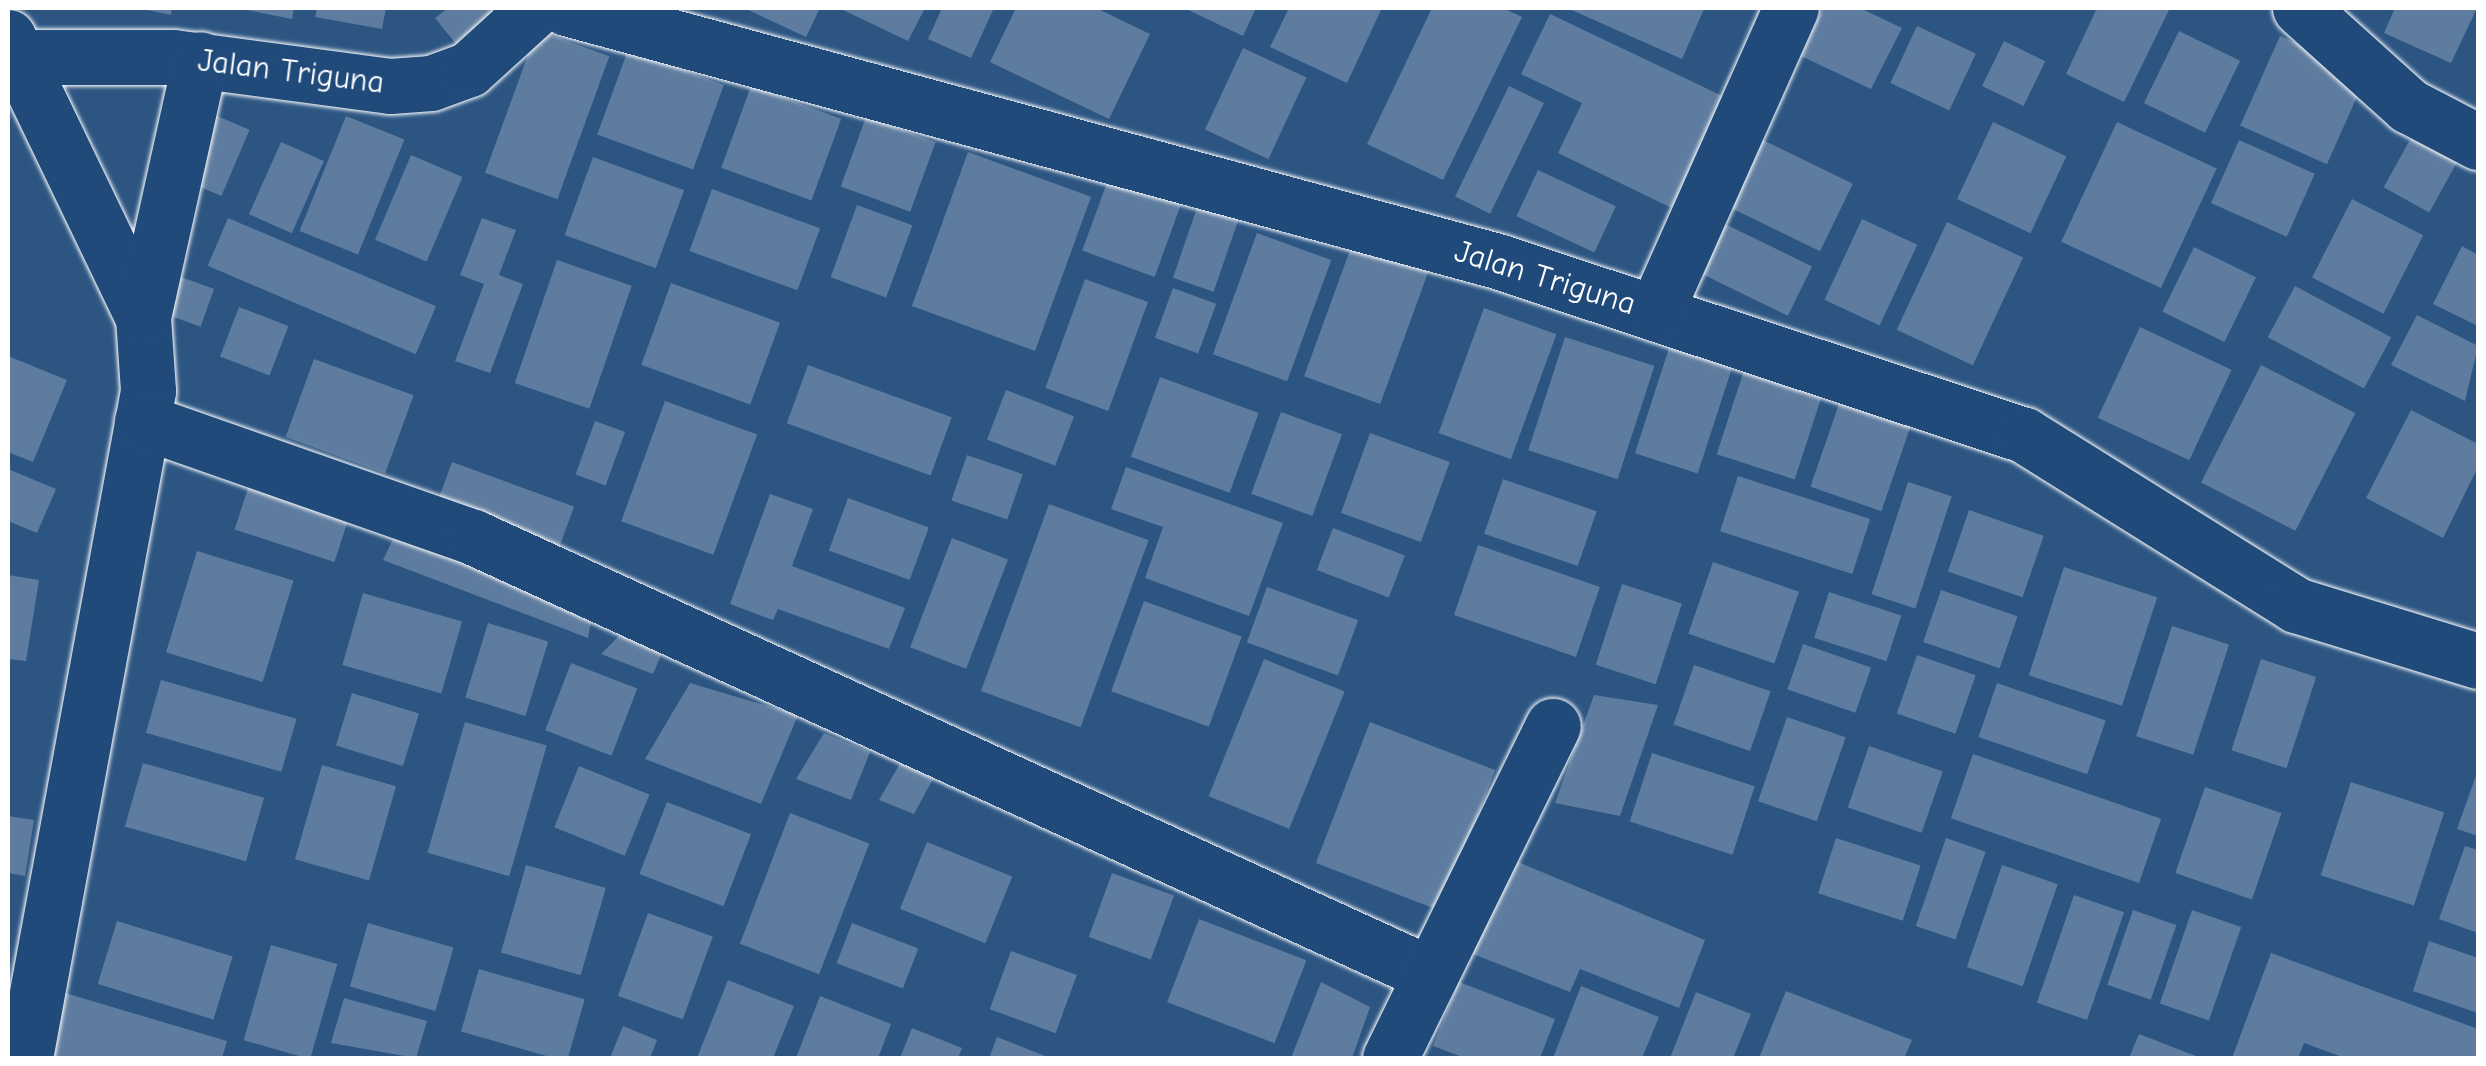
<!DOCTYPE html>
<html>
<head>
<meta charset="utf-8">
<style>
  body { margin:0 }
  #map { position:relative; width:2486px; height:1066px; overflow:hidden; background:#2c5582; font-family:"Comic Neue",sans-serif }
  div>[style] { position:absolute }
  .building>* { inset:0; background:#5e7c9f; transform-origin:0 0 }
  .roads { filter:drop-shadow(0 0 2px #fff) drop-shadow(0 0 2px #fff) }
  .minor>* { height:55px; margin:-27.5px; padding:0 27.5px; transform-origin:27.5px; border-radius:27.5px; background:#1f4a7a }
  span { translate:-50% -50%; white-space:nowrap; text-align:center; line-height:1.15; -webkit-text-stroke:8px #1f4a7a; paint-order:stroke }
  .street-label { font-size:32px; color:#fff }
  .frame { position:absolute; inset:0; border:10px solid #fff; pointer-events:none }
</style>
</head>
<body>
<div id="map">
  <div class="building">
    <div style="clip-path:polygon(138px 8px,172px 8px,171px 15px)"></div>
    <div style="clip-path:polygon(237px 8px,294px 8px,292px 19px)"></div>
    <div style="clip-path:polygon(317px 8px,386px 8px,382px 29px,315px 17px)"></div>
    <div style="clip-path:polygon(448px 8px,523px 8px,464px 54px,435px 18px)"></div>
    <div style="clip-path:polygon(744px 8px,820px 8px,806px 37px)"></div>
    <div style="clip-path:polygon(839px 8px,925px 8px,908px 41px)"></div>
    <div style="clip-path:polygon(942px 8px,994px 8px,971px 58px,928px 39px)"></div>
    <div style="clip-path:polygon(1016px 8px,1096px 8px,1150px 34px,1109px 119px,990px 62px)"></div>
    <div style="clip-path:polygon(1184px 8px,1256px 8px,1243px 36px)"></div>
    <div style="clip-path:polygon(1289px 8px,1382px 8px,1347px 83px,1270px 47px)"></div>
    <div style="clip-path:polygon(1432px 8px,1503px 8px,1522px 17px,1443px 180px,1367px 144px)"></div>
    <div style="clip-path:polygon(1567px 8px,1700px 8px,1704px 9px,1682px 59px)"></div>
    <div style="clip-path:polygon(1823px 8px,1860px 8px,1902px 28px,1871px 89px,1801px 56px)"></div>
    <div style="clip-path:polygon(2097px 8px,2170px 8px,2124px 102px,2066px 74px)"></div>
    <div style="clip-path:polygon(2395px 8px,2477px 8px,2451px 63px,2384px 33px)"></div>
    <div style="clip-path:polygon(1550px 14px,1733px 101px,1680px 212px,1558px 153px,1582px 103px,1521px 74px)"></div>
    <div style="left:1917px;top:26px;width:65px;height:63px;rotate:25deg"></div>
    <div style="left:537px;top:30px;width:77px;height:152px;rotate:20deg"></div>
    <div style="left:2179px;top:31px;width:68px;height:80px;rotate:26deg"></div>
    <div style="left:2280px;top:36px;width:95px;height:98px;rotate:24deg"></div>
    <div style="left:2004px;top:41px;width:46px;height:50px;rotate:26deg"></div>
    <div style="left:1243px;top:48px;width:70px;height:90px;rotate:25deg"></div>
    <div style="left:628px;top:50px;width:102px;height:90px;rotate:20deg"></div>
    <div style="left:751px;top:86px;width:96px;height:87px;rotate:20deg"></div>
    <div style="left:1509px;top:86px;width:39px;height:123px;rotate:26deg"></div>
    <div style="left:210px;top:113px;width:43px;height:72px;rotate:23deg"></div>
    <div style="left:346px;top:116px;width:63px;height:124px;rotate:22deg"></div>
    <div style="left:866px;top:117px;width:74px;height:74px;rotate:20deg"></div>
    <div style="left:2421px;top:120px;width:52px;height:77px;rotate:29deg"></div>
    <div style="left:1993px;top:122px;width:81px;height:85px;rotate:25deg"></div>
    <div style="left:2117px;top:122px;width:110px;height:132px;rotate:25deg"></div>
    <div style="left:1763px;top:140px;width:100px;height:75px;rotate:26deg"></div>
    <div style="left:2239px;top:140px;width:83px;height:69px;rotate:24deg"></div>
    <div style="left:281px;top:142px;width:47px;height:79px;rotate:24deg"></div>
    <div style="left:968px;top:152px;width:131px;height:164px;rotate:20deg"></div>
    <div style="left:411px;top:155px;width:56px;height:92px;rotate:23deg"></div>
    <div style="left:593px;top:157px;width:97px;height:83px;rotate:20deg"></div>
    <div style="left:1113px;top:166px;width:77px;height:90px;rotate:20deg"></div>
    <div style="left:1538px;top:170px;width:86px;height:51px;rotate:25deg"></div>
    <div style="left:712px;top:189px;width:115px;height:66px;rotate:20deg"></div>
    <div style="left:2352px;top:199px;width:80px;height:88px;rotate:27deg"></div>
    <div style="left:857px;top:205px;width:59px;height:77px;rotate:20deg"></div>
    <div style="left:1198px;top:205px;width:43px;height:77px;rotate:19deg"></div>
    <div style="left:228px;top:218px;width:226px;height:52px;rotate:23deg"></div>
    <div style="clip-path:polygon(482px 218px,516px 230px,499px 275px,523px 284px,490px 373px,455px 361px,484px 284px,460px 275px)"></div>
    <div style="left:1862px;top:219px;width:61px;height:89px;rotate:25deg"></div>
    <div style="left:1947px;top:222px;width:84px;height:119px;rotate:25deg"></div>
    <div style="left:1723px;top:223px;width:99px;height:55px;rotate:26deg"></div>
    <div style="left:1257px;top:233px;width:79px;height:129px;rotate:20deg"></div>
    <div style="left:1354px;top:239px;width:81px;height:146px;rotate:20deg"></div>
    <div style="clip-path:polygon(2462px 246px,2478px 255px,2478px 326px,2433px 304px)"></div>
    <div style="left:2194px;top:247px;width:69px;height:72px;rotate:26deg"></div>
    <div style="left:557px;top:260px;width:79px;height:130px;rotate:19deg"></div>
    <div style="left:170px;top:273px;width:47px;height:40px;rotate:20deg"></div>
    <div style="left:1085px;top:279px;width:67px;height:116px;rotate:20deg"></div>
    <div style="left:671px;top:283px;width:116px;height:87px;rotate:20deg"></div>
    <div style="left:2295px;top:286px;width:109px;height:58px;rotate:28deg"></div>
    <div style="left:1173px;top:288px;width:46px;height:53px;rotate:20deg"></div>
    <div style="left:239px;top:307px;width:53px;height:53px;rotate:21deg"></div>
    <div style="left:1484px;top:308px;width:77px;height:133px;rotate:20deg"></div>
    <div style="clip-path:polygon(2417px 315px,2478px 346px,2465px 401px,2391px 365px)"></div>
    <div style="left:2140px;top:327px;width:101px;height:100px;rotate:25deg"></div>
    <div style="left:1565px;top:337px;width:94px;height:119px;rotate:18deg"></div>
    <div style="left:1672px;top:339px;width:66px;height:120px;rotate:18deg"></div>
    <div style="clip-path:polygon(8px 356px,67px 380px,33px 462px,8px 452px)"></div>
    <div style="left:314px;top:359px;width:106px;height:83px;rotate:20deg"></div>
    <div style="left:1747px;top:361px;width:82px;height:98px;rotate:18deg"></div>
    <div style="left:808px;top:365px;width:153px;height:62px;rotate:20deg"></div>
    <div style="left:2261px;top:365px;width:106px;height:132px;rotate:27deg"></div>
    <div style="left:1160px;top:377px;width:105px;height:85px;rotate:20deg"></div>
    <div style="left:1006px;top:390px;width:73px;height:53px;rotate:21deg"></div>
    <div style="left:1842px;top:395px;width:75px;height:97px;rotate:19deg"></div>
    <div style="left:665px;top:401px;width:98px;height:128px;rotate:20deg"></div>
    <div style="clip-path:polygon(2411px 410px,2478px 444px,2478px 467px,2443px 538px,2366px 498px)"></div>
    <div style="left:1281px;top:412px;width:65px;height:87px;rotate:20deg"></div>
    <div style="left:595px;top:421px;width:32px;height:57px;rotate:20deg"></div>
    <div style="left:1370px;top:433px;width:85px;height:85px;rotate:20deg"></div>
    <div style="left:967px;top:455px;width:59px;height:48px;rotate:19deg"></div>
    <div style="left:452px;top:462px;width:130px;height:44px;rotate:20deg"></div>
    <div style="clip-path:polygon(1126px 467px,1283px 523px,1249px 616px,1145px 578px,1163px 527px,1111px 509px)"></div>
    <div style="clip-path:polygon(8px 469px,56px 489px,37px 533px,8px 521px)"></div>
    <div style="left:1738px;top:476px;width:139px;height:58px;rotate:18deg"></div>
    <div style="left:1503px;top:479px;width:99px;height:58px;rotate:19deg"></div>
    <div style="left:250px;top:482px;width:105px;height:50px;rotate:18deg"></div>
    <div style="left:1908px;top:482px;width:46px;height:118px;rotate:18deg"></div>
    <div style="clip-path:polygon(770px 494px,813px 509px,792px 566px,905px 608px,889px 649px,778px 609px,773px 620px,730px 604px)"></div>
    <div style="left:848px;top:498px;width:86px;height:56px;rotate:20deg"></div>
    <div style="left:1049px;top:504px;width:106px;height:199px;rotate:20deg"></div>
    <div style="left:1969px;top:510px;width:79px;height:65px;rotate:19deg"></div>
    <div style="clip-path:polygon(402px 520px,593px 610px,588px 638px,383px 560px)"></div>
    <div style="left:1333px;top:528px;width:77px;height:45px;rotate:21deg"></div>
    <div style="left:952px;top:538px;width:60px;height:117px;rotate:21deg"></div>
    <div style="left:1478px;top:545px;width:129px;height:74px;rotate:19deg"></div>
    <div style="left:197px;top:551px;width:101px;height:106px;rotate:17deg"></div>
    <div style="left:1713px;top:562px;width:91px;height:76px;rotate:19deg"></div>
    <div style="left:2064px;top:567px;width:98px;height:114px;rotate:18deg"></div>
    <div style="clip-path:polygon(8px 575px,39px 580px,26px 661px,8px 659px)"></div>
    <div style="left:1622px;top:584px;width:63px;height:85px;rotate:18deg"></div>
    <div style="left:1267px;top:587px;width:97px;height:59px;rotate:20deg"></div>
    <div style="left:1941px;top:590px;width:81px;height:55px;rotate:19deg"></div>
    <div style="left:1829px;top:592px;width:76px;height:48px;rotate:18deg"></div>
    <div style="left:363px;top:593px;width:103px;height:75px;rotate:16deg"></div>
    <div style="left:1144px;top:601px;width:104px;height:96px;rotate:20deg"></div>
    <div style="left:488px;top:623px;width:63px;height:78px;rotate:17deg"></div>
    <div style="left:2172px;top:626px;width:60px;height:116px;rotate:18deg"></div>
    <div style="clip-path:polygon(621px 634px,667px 641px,653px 674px,601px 654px)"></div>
    <div style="left:1803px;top:644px;width:72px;height:48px;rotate:19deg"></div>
    <div style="left:1917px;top:655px;width:62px;height:62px;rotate:19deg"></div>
    <div style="left:1264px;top:659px;width:87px;height:148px;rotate:22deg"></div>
    <div style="left:2261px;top:659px;width:58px;height:96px;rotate:18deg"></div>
    <div style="left:571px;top:663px;width:71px;height:72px;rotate:21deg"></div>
    <div style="left:1694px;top:665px;width:81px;height:63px;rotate:19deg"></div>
    <div style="left:161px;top:680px;width:141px;height:55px;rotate:16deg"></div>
    <div style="clip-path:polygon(690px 683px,798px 715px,761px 804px,645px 759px)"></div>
    <div style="left:1997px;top:683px;width:115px;height:57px;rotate:19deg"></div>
    <div style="left:352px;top:693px;width:70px;height:55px;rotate:17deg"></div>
    <div style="clip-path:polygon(1594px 695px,1658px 705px,1620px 816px,1555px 803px)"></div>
    <div style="left:1787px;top:717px;width:62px;height:89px;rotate:19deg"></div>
    <div style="left:465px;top:722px;width:85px;height:136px;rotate:16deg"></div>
    <div style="left:1370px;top:722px;width:134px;height:151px;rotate:21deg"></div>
    <div style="clip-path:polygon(824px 733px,870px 752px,851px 800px,796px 779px)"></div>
    <div style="left:1869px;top:746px;width:78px;height:65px;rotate:19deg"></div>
    <div style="left:1652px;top:753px;width:108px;height:72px;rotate:18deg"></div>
    <div style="left:1973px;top:754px;width:199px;height:68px;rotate:19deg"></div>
    <div style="clip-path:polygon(902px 760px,940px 766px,914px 814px,879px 800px)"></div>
    <div style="left:143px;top:763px;width:126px;height:66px;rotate:16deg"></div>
    <div style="left:322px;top:765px;width:77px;height:98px;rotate:16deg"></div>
    <div style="left:579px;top:766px;width:76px;height:66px;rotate:22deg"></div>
    <div style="clip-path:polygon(2478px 770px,2478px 836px,2457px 829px)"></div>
    <div style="left:2351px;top:782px;width:98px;height:98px;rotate:18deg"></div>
    <div style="left:2205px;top:787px;width:81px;height:91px;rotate:19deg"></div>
    <div style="left:667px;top:802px;width:90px;height:77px;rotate:21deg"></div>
    <div style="left:790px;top:813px;width:85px;height:140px;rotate:21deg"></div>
    <div style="clip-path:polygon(8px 816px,34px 820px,25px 876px,8px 873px)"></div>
    <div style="left:1836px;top:838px;width:89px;height:58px;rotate:18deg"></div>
    <div style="left:1946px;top:838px;width:42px;height:93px;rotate:19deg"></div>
    <div style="left:927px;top:842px;width:92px;height:72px;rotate:22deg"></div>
    <div style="clip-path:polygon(2465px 846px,2478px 850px,2478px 933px,2439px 919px)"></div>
    <div style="clip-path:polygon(1511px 859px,1705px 940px,1679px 1008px,1580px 969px,1570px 992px,1473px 954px)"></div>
    <div style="left:526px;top:865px;width:83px;height:91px;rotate:16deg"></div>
    <div style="left:2002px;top:865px;width:59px;height:108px;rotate:19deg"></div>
    <div style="left:1112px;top:873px;width:66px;height:68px;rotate:20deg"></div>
    <div style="left:2074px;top:895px;width:53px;height:114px;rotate:19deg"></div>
    <div style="left:2133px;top:910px;width:46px;height:79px;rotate:19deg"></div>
    <div style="left:2192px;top:910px;width:52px;height:99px;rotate:19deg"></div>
    <div style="left:648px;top:913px;width:69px;height:88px;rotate:20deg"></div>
    <div style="left:1199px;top:919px;width:115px;height:89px;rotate:21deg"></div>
    <div style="left:117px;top:921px;width:121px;height:66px;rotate:17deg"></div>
    <div style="left:368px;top:923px;width:89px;height:66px;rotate:16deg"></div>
    <div style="left:852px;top:923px;width:71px;height:43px;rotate:21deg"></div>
    <div style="clip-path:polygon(2429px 941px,2478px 958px,2478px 1013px,2413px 991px)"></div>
    <div style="left:271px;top:945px;width:69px;height:99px;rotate:16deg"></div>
    <div style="left:1011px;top:951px;width:70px;height:62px;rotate:20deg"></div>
    <div style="clip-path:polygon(2271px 953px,2478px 1029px,2478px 1058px,2345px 1058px,2304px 1043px,2298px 1058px,2232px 1058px)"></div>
    <div style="left:479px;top:969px;width:110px;height:65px;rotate:16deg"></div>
    <div style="clip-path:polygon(728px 980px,794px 1006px,773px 1058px,697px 1058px)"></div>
    <div style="clip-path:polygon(1321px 982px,1370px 1007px,1352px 1058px,1291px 1058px)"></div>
    <div style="clip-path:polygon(1459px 982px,1555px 1019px,1540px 1058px,1465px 1058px,1433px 1046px)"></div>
    <div style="clip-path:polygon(1581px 986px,1659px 1017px,1642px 1058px,1553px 1058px)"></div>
    <div style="clip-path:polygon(1786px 991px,1912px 1040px,1904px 1058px,1759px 1058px)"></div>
    <div style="clip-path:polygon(1696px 992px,1751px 1014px,1733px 1058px,1670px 1058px)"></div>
    <div style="clip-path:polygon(65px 993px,227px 1041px,222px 1058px,45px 1058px)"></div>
    <div style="clip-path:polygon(820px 996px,891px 1024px,878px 1058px,796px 1058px)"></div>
    <div style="clip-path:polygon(344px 998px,427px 1021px,416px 1058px,331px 1043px)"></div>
    <div style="clip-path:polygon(623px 1026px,657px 1040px,650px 1058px,610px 1058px)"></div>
    <div style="clip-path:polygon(912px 1028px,962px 1048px,958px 1058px,900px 1058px)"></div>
    <div style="clip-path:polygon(2139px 1034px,2201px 1058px,2129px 1058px)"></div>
    <div style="clip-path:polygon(997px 1037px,1050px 1058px,989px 1058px)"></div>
  </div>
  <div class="roads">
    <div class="minor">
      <div style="left:566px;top:8px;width:965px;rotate:15.2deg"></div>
      <div style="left:1497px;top:261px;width:555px;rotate:18.27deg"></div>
      <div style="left:2024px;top:435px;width:321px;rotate:32deg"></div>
      <div style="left:2296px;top:605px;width:190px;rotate:17.1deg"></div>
      <div style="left:2300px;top:8px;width:147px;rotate:42deg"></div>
      <div style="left:2409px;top:106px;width:78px;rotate:27.6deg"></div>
      <div style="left:8px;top:37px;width:311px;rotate:64.3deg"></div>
      <div style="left:143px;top:317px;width:74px;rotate:86.1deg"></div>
      <div style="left:148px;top:391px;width:678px;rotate:100.45deg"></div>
      <div style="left:18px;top:57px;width:155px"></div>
      <div style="left:173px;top:57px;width:219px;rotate:7.6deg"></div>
      <div style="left:390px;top:86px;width:41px;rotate:-4.2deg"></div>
      <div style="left:431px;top:83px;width:40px;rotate:-20.2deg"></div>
      <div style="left:469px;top:69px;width:91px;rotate:-42.3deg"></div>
      <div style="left:1655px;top:313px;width:334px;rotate:-66deg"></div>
      <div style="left:143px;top:317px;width:264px;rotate:-77.5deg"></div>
      <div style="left:142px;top:421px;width:351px;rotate:19.3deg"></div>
      <div style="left:473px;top:537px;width:1052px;rotate:24.54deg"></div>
      <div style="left:1390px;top:1058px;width:370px;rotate:-63.9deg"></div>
    </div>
  </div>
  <div class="street-label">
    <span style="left:291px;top:72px;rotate:7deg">Jalan Triguna</span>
    <span style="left:1545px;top:278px;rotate:17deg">Jalan Triguna</span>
  </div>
  <div class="frame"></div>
</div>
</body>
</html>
